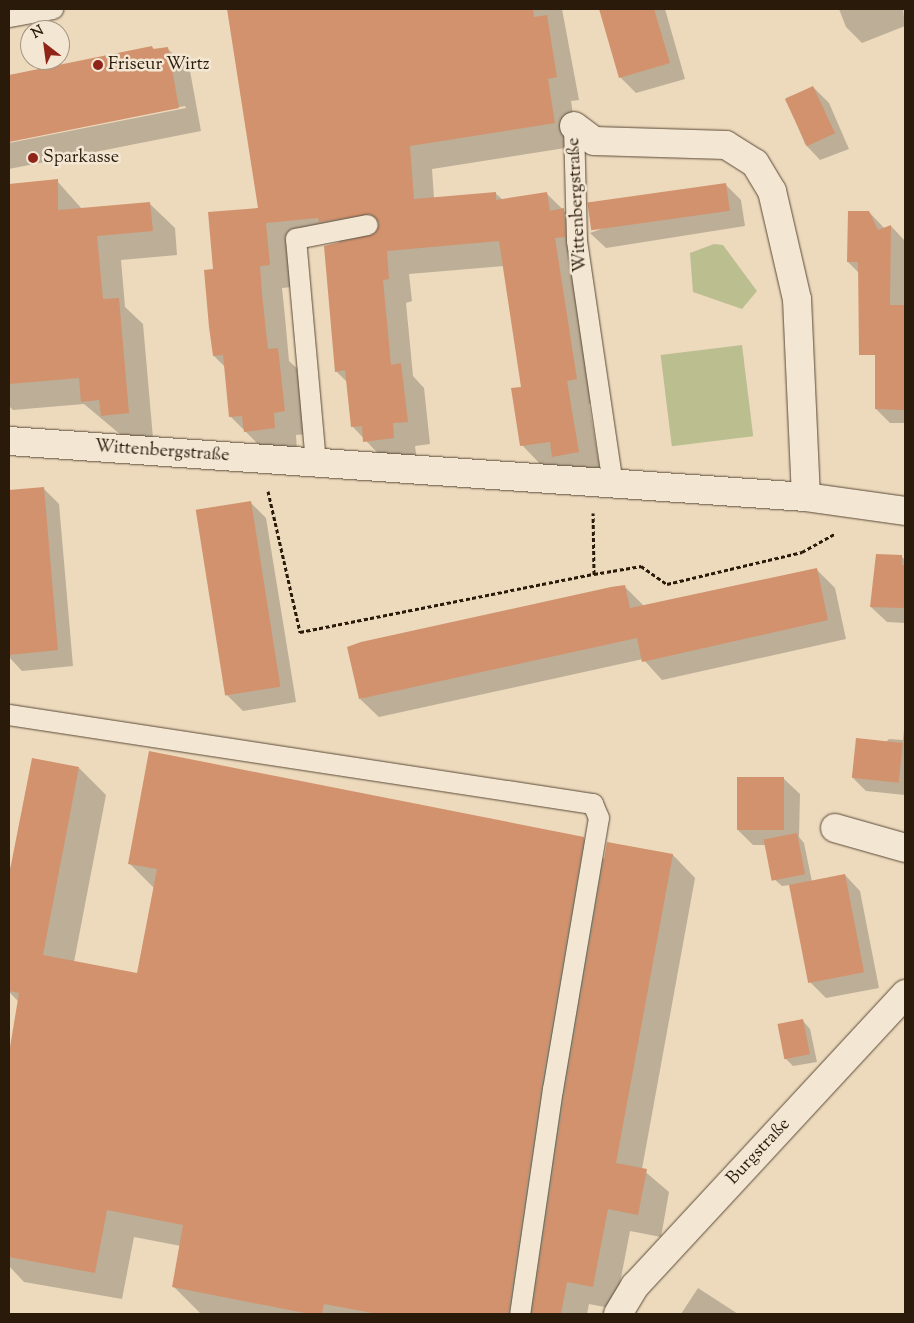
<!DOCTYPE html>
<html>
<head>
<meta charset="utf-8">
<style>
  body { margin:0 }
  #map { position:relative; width:914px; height:1323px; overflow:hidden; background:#eddabd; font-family:"Sorts Mill Goudy",serif }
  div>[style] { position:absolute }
  .green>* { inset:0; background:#bbbe8f; transform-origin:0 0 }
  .shadow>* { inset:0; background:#0003 }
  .building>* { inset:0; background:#d2926d; transform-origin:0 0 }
  .path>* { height:3px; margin-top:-1.5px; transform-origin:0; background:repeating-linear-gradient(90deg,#2a1a0a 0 4px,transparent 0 6.5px) }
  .roads { filter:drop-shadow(0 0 1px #5b4a37) drop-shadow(0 0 1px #5b4a37) }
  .service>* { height:20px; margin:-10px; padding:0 10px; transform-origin:10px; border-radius:10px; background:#f3e7d4 }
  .minor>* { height:28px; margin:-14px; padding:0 14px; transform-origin:14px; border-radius:14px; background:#f3e7d4 }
  .dots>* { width:14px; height:14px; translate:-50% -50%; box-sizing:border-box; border:2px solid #f3e7d4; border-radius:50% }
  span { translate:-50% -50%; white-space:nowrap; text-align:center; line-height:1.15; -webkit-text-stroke:5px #f3e7d4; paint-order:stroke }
  .poi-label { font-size:18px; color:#2a1a0a }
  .left { translate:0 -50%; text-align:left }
  .street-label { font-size:18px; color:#2a1a0a }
  .frame { position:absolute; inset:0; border:10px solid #2a1a0a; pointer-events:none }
  .north { position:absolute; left:20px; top:20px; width:50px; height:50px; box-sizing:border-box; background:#f3e7d4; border:1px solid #a39583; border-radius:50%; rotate:330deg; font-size:14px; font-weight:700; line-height:20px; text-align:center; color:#2a1a0a }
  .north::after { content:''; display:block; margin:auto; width:18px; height:22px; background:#8f2418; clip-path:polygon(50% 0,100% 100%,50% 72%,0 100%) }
</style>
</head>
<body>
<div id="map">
  <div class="green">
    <div style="clip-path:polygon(714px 244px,723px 245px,757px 291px,742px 309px,693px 292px,690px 253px)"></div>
    <div style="left:742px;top:345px;width:92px;height:82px;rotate:83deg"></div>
  </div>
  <div class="shadow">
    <div style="clip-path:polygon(228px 9px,562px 9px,579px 100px,571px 101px,578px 146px,432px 169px,434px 198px,495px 193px,503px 200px,546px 193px,587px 233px,600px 402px,589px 404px,601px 475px,576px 479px,563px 466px,544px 468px,522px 445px,523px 388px,504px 266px,409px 274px,412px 301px,406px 303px,413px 376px,424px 388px,430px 444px,415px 446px,417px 461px,388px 464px,353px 427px,348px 383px,336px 371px,339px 241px,288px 245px,292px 287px,282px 288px,285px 317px,289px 361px,301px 372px,307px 434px,296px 435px,297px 451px,268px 454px,230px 416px,225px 367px,214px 356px,215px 270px,260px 209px)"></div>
    <div style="clip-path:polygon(600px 9px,665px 9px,685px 79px,636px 93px,620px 77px)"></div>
    <div style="clip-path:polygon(839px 9px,903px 9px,905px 26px,862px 43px,846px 27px)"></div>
    <div style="clip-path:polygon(152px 47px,155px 50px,167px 48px,190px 71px,201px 131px,9px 169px,9px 143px,186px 108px,185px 106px,9px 140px,9px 76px)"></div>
    <div style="clip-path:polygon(813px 87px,829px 103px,849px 149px,820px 160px,805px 144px,786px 98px)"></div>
    <div style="clip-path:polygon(57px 181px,82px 209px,150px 204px,175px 228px,177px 255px,121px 260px,125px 307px,143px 324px,153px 438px,127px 440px,84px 404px,13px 410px,9px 406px,9px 186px)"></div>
    <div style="clip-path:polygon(725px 184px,741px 200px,745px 226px,606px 248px,590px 233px)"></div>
    <div style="clip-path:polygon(869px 212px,885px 229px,891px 226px,905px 241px,905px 322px,875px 326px,859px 273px,848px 262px)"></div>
    <div style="clip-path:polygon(876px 346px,905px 347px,905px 423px,890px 423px,876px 409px)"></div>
    <div style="clip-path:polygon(43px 488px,59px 504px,73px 666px,22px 671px,9px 657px,9px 491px)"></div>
    <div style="clip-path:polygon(250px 502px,266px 518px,296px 702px,243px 711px,227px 695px)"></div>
    <div style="clip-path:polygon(901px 556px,905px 560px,905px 623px,887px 622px,871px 607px)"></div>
    <div style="clip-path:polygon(816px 569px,835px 588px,846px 639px,662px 680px,643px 659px,379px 717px,360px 699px,625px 587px,644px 606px)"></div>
    <div style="clip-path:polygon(905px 718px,905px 795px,866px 791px,852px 777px,889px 739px,903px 740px)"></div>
    <div style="clip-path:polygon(79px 768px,106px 795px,74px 962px,138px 975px,155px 889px,129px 863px,583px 838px,605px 860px,673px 855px,695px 878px,642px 1169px,669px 1192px,661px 1237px,630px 1231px,615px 1309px,589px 1304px,587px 1314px,201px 1314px,174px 1287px,181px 1246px,134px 1237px,122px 1299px,24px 1282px,9px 1266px,9px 1060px,19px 1002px,9px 992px,12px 961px,9px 957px,9px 867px,12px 867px)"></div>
    <div style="clip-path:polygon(784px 779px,800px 794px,799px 837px,804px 843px,812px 882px,845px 875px,860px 891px,879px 988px,826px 998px,810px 982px,790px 885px,782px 886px,774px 879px,767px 845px,753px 845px,737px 829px)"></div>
    <div style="clip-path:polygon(803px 1021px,810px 1029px,817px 1062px,793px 1066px,785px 1058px)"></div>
    <div style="clip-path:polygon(698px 1288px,738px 1314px,681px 1314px)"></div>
  </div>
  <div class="building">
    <div style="clip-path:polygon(227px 9px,533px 9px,534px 17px,547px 15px,557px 77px,548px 79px,555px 123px,410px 146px,414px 199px,496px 192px,496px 200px,547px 192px,550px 211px,564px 208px,565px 237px,555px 238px,577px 379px,567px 381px,579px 452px,552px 457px,550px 442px,520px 446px,511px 388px,521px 387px,499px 241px,387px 251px,389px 279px,383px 280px,391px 365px,401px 363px,408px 422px,393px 423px,394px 438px,363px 442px,362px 426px,351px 427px,345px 370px,335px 372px,324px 246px,375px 234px,380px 223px,371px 214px,319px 222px,318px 218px,266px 223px,270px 265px,260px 266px,262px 294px,268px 349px,278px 348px,285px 411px,274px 413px,275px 428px,244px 432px,242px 416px,229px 417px,223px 355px,213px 356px,209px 327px,204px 270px,213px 269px,208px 212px,258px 208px)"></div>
    <div style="clip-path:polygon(599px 9px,654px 9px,670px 63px,619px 78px)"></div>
    <div style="clip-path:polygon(152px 46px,153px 49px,168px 47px,179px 108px,9px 142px,9px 75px)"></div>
    <div style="left:813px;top:86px;width:52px;height:31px;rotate:65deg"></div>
    <div style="clip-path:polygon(58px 179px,58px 210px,150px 202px,153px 231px,97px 236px,103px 299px,119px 298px,129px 413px,101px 416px,99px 400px,81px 402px,79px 378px,9px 384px,9px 184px)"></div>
    <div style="left:726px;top:183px;width:28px;height:140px;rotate:82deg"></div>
    <div style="clip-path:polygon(848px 211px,869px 211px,878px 230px,891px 225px,890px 305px,905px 305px,904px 410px,875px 409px,875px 355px,859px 355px,858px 262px,847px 262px)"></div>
    <div style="clip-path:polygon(44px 487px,58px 650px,9px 655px,9px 490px)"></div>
    <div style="left:251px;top:501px;width:188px;height:56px;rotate:81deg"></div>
    <div style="clip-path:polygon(876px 554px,902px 555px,902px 565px,905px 565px,905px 608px,870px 607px)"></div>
    <div style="clip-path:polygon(817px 568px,828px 620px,642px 662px,637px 638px,359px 699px,347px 647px,361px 642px,611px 587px,625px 585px,630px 608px)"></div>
    <div style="left:856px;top:738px;width:47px;height:40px;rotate:6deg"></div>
    <div style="clip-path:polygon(149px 751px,584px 837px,541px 1087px,508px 1314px,378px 1314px,324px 1304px,322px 1314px,310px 1314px,172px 1287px,183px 1225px,107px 1210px,95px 1273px,9px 1257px,9px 1053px,19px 993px,9px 991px,9px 875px,32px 758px,79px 767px,43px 955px,137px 973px,157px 869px,128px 864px)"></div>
    <div style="left:737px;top:777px;width:47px;height:53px"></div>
    <div style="left:797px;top:833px;width:42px;height:34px;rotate:79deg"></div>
    <div style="clip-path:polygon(607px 842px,673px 854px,616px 1163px,647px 1169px,638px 1215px,608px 1209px,593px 1287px,567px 1282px,561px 1314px,532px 1314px,565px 1091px)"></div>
    <div style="left:845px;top:874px;width:100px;height:57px;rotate:79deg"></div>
    <div style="left:803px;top:1019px;width:36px;height:26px;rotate:79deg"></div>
  </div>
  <div class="path">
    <div style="left:268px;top:491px;width:145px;rotate:77.2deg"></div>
    <div style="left:300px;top:632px;width:300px;rotate:-11.2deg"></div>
    <div style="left:594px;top:574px;width:61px;rotate:-90.9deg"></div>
    <div style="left:594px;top:574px;width:48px;rotate:-9.7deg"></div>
    <div style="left:641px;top:566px;width:32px;rotate:35deg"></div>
    <div style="left:667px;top:584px;width:139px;rotate:-13.3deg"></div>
    <div style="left:802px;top:552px;width:37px;rotate:-29deg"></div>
  </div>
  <div class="roads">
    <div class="service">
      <div style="left:9px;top:17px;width:45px;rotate:-10.3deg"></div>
      <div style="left:574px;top:126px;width:115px;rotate:88.5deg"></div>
      <div style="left:577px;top:241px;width:246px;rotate:81.6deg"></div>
      <div style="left:316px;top:463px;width:225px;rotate:-95.1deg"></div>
      <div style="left:296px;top:239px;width:73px;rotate:-11deg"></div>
      <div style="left:9px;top:715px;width:591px;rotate:8.67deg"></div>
      <div style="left:593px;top:804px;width:15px;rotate:67deg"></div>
      <div style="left:599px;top:818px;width:275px;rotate:99.6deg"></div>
      <div style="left:553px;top:1089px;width:227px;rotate:98.3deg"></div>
    </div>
    <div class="minor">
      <div style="left:574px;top:126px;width:25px;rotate:37deg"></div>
      <div style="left:594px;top:141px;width:132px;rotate:1.7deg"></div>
      <div style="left:726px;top:145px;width:34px;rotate:32deg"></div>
      <div style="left:755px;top:163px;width:33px;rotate:59deg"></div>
      <div style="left:772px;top:191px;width:111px;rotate:77deg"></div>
      <div style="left:797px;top:299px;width:198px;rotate:87.4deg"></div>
      <div style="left:9px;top:441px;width:799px;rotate:4.02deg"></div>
      <div style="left:806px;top:497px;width:100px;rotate:8deg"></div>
      <div style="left:835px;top:828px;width:73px;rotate:15.9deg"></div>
      <div style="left:618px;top:1314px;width:33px;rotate:-59deg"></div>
      <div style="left:635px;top:1286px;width:398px;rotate:-47.2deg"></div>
    </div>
  </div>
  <div class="dots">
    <div style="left:98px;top:65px;background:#8f2418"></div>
    <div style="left:33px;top:158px;background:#8f2418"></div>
  </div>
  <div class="poi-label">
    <span class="left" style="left:108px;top:65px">Friseur Wirtz</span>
    <span class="left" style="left:43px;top:158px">Sparkasse</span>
  </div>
  <div class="street-label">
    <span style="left:578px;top:205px;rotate:-93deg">Wittenbergstraße</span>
    <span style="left:162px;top:452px;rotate:4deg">Wittenbergstraße</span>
    <span style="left:759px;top:1152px;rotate:-47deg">Burgstraße</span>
  </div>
  <div class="frame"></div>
  <div class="north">N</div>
</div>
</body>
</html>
